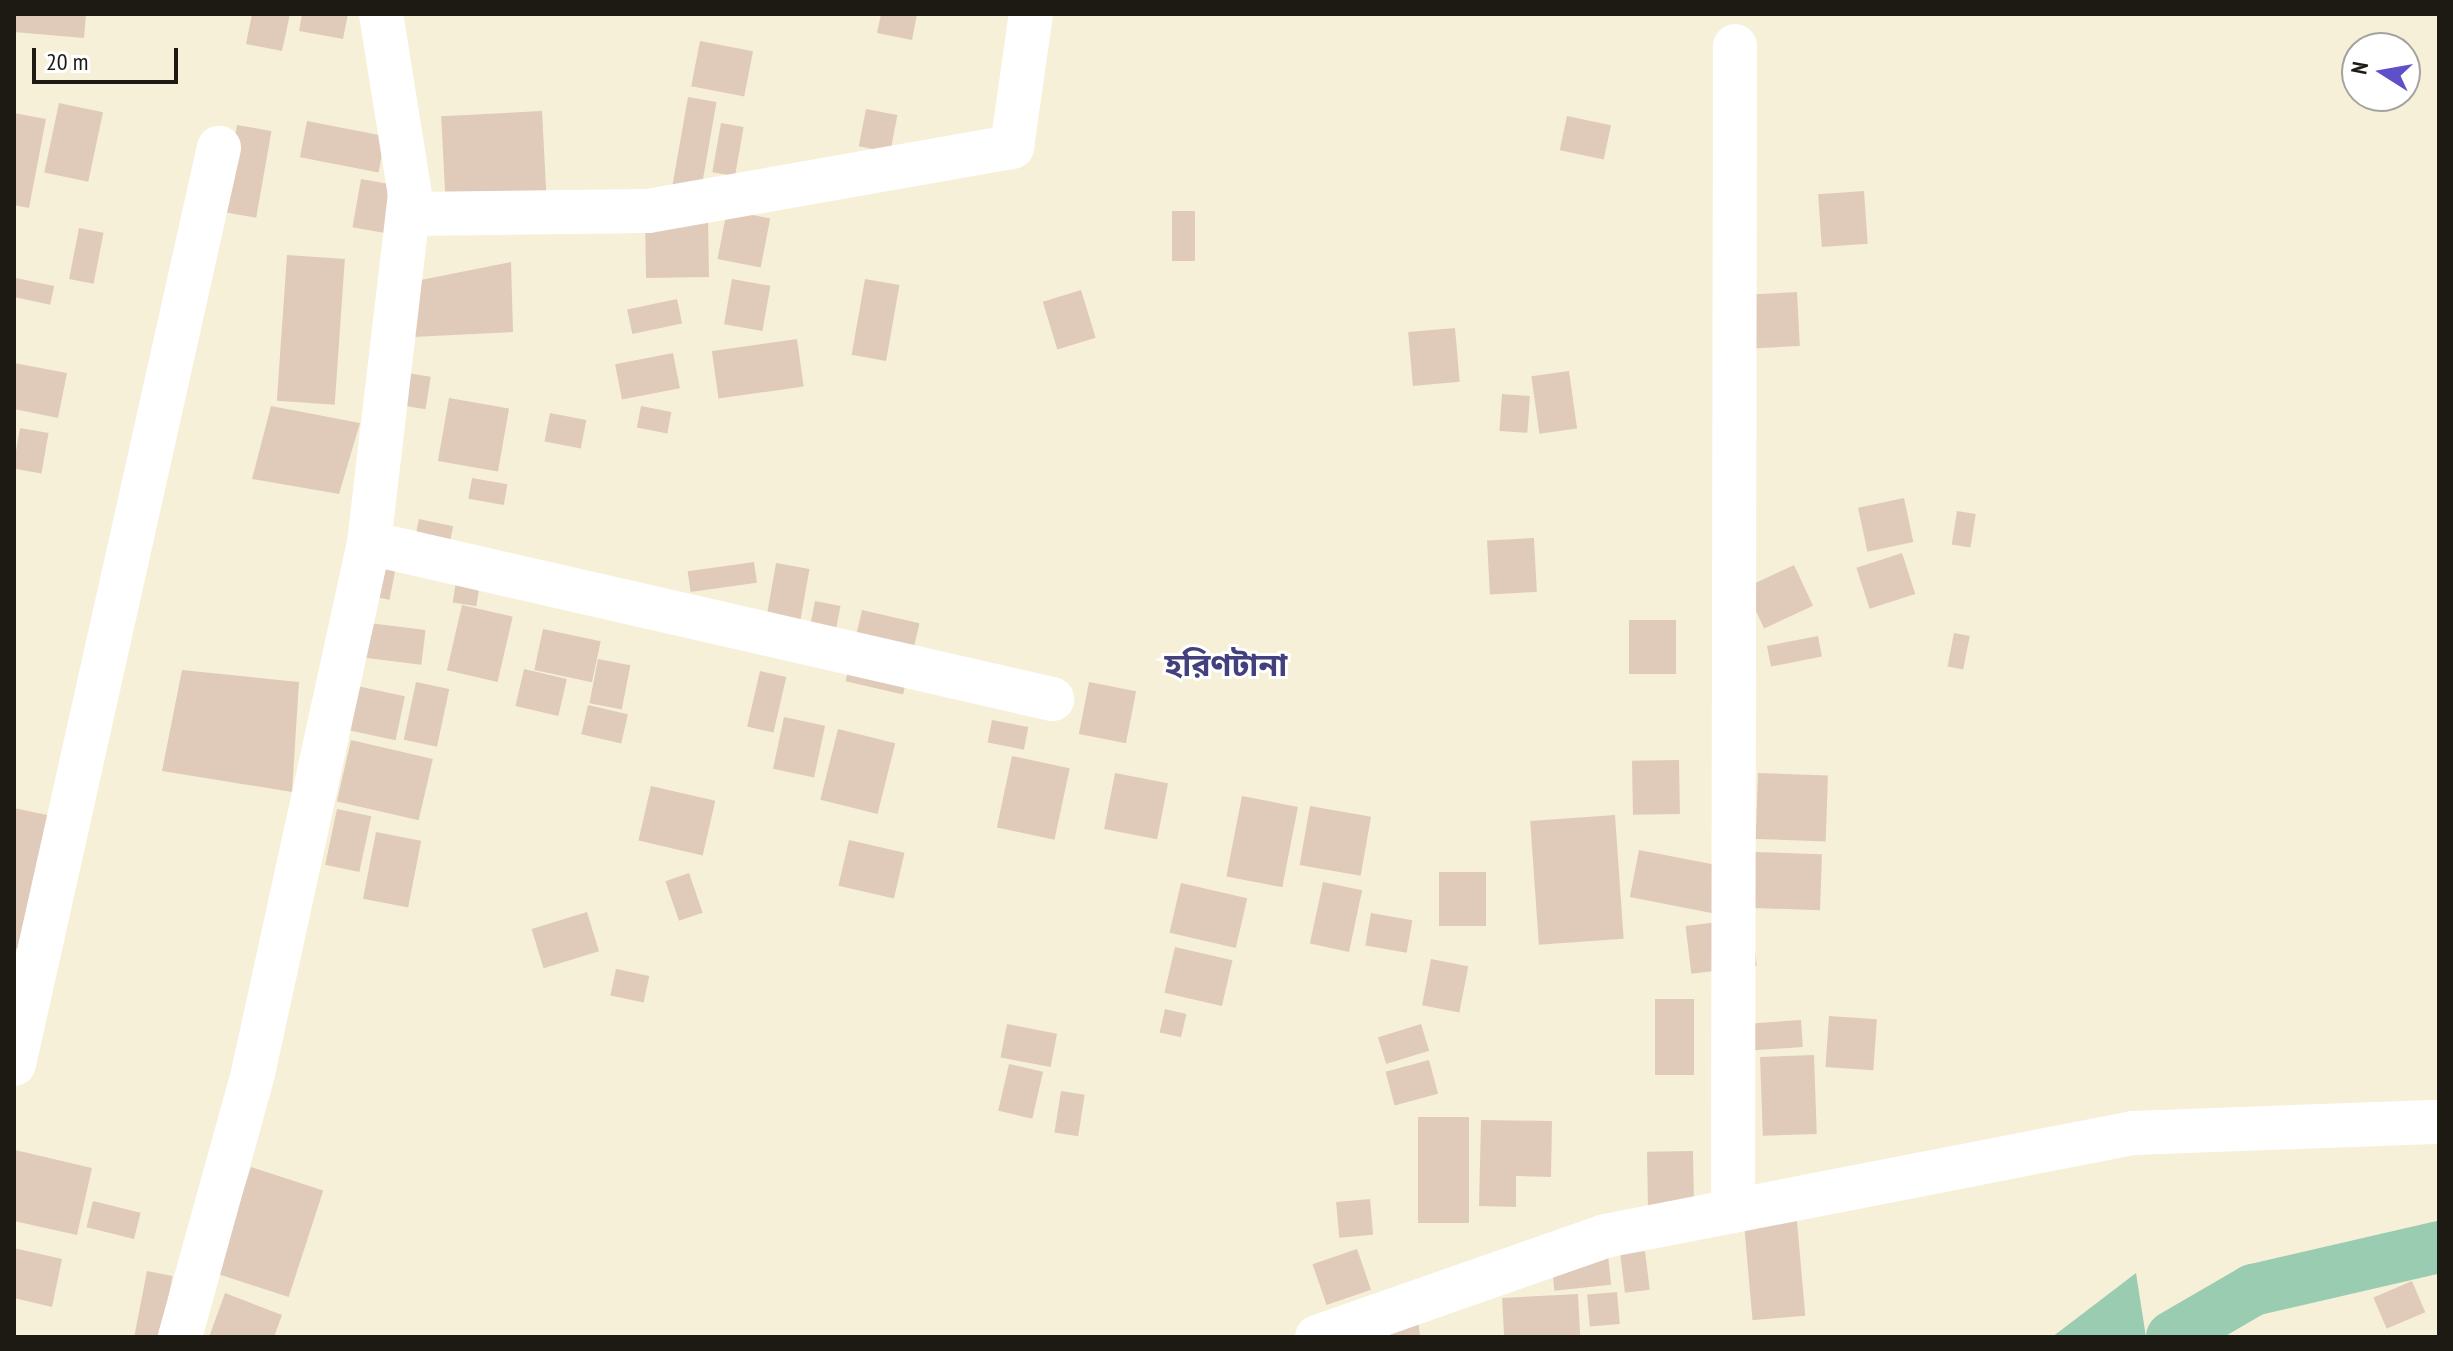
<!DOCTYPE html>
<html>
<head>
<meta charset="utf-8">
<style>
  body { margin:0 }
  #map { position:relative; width:2453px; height:1351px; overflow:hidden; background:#f7f0d8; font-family:"PT Sans Narrow","Noto Sans Bengali",sans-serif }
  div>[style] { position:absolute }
  .water>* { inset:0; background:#9accb1 }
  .canal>* { height:52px; margin:-26px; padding:0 26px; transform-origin:26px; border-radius:26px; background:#9accb1 }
  .building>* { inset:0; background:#e0cbbb; transform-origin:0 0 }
  .minor>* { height:44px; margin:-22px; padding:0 22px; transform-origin:22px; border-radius:22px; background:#fff }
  span { translate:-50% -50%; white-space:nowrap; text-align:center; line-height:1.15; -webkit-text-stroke:6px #fff; paint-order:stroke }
  .district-label { font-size:32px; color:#42407d; font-weight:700 }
  .frame { position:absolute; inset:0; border:16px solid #1c1a12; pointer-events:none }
  .north { position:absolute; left:2341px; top:32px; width:80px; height:80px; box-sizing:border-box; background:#fff; border:2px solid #a4a3a0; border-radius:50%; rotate:281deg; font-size:22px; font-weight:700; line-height:32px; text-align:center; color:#1c1a12 }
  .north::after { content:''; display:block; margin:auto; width:28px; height:36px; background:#5d50c9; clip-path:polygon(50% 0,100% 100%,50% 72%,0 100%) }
  .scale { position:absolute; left:32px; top:48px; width:146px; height:36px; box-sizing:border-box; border:4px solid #1c1a12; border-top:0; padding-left:10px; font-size:24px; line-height:28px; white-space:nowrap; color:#1c1a12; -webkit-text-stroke:6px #fff; paint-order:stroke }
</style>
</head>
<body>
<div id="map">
  <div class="water">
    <div style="clip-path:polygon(2136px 1273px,2146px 1337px,2052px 1337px,2060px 1331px)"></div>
  </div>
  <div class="canal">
    <div style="left:2172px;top:1337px;width:94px;rotate:-30.1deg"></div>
    <div style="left:2253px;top:1290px;width:191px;rotate:-13deg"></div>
  </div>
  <div class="building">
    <div style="clip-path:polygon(14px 14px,86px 14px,84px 38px,14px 32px)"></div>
    <div style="clip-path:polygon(252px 14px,290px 14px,282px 51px,246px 44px)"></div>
    <div style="clip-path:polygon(302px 14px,348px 14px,343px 39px,299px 31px)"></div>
    <div style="clip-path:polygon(881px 14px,917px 14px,912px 40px,877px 33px)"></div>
    <div style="left:700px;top:41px;width:54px;height:46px;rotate:11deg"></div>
    <div style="left:688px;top:97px;width:29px;height:90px;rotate:10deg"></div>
    <div style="left:59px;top:103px;width:45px;height:71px;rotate:12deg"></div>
    <div style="left:866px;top:109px;width:32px;height:38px;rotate:11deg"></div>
    <div style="left:542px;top:111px;width:82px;height:101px;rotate:87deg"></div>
    <div style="clip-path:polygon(14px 113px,46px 119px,29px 208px,14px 205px)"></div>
    <div style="left:1567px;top:116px;width:45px;height:35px;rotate:12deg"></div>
    <div style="left:307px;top:121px;width:80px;height:37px;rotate:11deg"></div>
    <div style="left:721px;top:123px;width:23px;height:50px;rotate:10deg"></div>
    <div style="left:237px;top:125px;width:35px;height:88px;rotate:10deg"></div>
    <div style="left:361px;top:179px;width:34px;height:49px;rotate:10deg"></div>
    <div style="left:1864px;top:191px;width:53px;height:46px;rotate:86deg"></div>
    <div style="left:727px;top:210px;width:44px;height:50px;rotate:11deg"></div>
    <div style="left:1172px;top:211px;width:23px;height:50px"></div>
    <div style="left:708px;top:217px;width:60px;height:63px;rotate:89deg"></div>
    <div style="left:79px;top:228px;width:25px;height:52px;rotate:11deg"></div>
    <div style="left:287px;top:255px;width:58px;height:146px;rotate:4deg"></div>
    <div style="clip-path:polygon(511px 262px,513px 332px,413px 337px,416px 281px)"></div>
    <div style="left:16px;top:278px;width:39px;height:19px;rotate:12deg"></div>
    <div style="left:732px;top:279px;width:39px;height:46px;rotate:10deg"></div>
    <div style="left:865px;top:279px;width:35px;height:77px;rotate:10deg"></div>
    <div style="left:1081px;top:290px;width:50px;height:40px;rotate:73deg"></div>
    <div style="left:1797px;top:292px;width:54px;height:47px;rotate:87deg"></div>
    <div style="left:677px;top:299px;width:25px;height:51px;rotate:78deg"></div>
    <div style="left:1455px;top:328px;width:54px;height:47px;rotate:85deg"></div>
    <div style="left:797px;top:339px;width:48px;height:86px;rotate:82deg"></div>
    <div style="left:673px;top:353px;width:36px;height:59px;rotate:79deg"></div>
    <div style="clip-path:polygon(14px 363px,67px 373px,58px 418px,14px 409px)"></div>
    <div style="left:1569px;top:371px;width:58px;height:38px;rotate:82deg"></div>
    <div style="left:407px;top:373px;width:24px;height:33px;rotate:9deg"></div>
    <div style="left:1502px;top:394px;width:28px;height:37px;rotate:4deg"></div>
    <div style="left:449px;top:398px;width:61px;height:64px;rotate:10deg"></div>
    <div style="clip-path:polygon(271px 406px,360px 423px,339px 494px,252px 479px)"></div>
    <div style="left:641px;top:406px;width:31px;height:22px;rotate:11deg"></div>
    <div style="left:550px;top:413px;width:37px;height:29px;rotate:11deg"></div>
    <div style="left:20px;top:428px;width:29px;height:41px;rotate:10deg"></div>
    <div style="left:472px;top:478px;width:36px;height:21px;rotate:10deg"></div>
    <div style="left:1904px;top:498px;width:45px;height:47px;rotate:78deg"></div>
    <div style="left:1957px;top:511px;width:19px;height:34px;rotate:9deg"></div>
    <div style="left:419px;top:519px;width:35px;height:50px;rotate:12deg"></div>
    <div style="left:1534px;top:538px;width:54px;height:47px;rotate:87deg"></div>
    <div style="left:380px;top:544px;width:20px;height:53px;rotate:11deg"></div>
    <div style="left:1902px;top:553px;width:43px;height:48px;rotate:72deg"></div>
    <div style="left:754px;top:562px;width:21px;height:67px;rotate:82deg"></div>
    <div style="left:776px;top:563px;width:34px;height:85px;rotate:10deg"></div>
    <div style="left:1794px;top:565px;width:45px;height:54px;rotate:65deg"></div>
    <div style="left:458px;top:569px;width:24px;height:34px;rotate:9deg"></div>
    <div style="left:815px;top:601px;width:26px;height:46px;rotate:11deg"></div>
    <div style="left:462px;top:605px;width:52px;height:67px;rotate:13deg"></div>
    <div style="left:862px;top:610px;width:59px;height:73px;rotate:13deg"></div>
    <div style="left:1676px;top:620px;width:54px;height:47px;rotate:90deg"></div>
    <div style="left:369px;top:623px;width:57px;height:35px;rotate:7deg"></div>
    <div style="left:543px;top:629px;width:59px;height:42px;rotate:12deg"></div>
    <div style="left:1954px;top:633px;width:16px;height:34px;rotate:11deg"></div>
    <div style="left:1818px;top:636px;width:21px;height:52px;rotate:79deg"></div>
    <div style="left:598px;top:659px;width:33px;height:45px;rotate:11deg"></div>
    <div style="left:524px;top:669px;width:44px;height:38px;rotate:13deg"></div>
    <div style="clip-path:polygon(182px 670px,299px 682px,292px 792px,162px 771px)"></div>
    <div style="left:760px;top:671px;width:27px;height:57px;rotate:13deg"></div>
    <div style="left:416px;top:682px;width:34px;height:59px;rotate:12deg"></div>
    <div style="left:1089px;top:682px;width:48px;height:53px;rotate:11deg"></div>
    <div style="left:357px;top:686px;width:49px;height:45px;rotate:12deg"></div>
    <div style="left:588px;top:705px;width:41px;height:30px;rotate:13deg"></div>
    <div style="left:784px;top:717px;width:42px;height:53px;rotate:12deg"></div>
    <div style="left:992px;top:720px;width:37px;height:23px;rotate:11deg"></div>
    <div style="left:838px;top:729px;width:59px;height:73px;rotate:14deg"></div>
    <div style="left:351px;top:740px;width:84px;height:63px;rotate:13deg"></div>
    <div style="left:1012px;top:756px;width:59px;height:73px;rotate:12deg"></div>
    <div style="left:1679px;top:760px;width:54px;height:47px;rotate:89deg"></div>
    <div style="left:1115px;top:773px;width:54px;height:57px;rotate:11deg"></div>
    <div style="left:1758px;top:773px;width:70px;height:66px;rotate:2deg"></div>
    <div style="left:651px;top:786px;width:66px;height:56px;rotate:13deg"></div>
    <div style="left:1242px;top:796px;width:57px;height:82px;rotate:11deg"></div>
    <div style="left:1310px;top:806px;width:62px;height:60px;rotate:10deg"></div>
    <div style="clip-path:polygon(14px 808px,52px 816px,24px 950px,14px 948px)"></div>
    <div style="left:337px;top:809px;width:35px;height:57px;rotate:12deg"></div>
    <div style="left:1615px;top:815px;width:124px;height:85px;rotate:86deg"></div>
    <div style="left:376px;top:832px;width:46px;height:68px;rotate:11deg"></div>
    <div style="left:849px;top:840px;width:57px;height:47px;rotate:13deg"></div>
    <div style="left:1639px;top:850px;width:96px;height:48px;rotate:11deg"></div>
    <div style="left:1755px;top:852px;width:67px;height:56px;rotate:2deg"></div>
    <div style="left:1439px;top:872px;width:47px;height:54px"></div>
    <div style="left:689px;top:873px;width:42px;height:25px;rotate:71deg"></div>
    <div style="left:1323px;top:882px;width:40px;height:63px;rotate:12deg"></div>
    <div style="left:1181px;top:883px;width:68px;height:51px;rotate:13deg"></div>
    <div style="left:587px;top:912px;width:41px;height:58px;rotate:73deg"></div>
    <div style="left:1371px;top:913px;width:42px;height:33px;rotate:10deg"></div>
    <div style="left:1751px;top:918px;width:48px;height:66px;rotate:83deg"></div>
    <div style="left:1175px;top:947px;width:59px;height:47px;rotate:13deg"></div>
    <div style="left:1431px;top:959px;width:38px;height:47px;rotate:11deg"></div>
    <div style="left:616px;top:969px;width:34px;height:27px;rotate:12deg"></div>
    <div style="left:1655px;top:999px;width:39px;height:76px"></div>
    <div style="left:1165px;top:1009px;width:22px;height:24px;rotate:13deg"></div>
    <div style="left:1829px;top:1016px;width:48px;height:51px;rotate:4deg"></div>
    <div style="left:1801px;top:1020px;width:27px;height:60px;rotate:86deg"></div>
    <div style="left:1007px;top:1024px;width:51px;height:34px;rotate:11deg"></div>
    <div style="left:1421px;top:1024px;width:28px;height:45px;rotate:73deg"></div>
    <div style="left:1814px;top:1055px;width:79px;height:54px;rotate:88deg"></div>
    <div style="left:1429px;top:1060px;width:35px;height:45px;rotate:75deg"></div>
    <div style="left:1009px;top:1064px;width:35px;height:48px;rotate:13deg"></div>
    <div style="left:1061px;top:1091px;width:24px;height:42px;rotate:9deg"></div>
    <div style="left:1469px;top:1117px;width:106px;height:51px;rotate:90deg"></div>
    <div style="clip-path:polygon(1481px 1120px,1552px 1121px,1551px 1177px,1516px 1176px,1516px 1207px,1479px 1206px)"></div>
    <div style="clip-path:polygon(15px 1150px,92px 1168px,77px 1235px,14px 1221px)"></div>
    <div style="left:1693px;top:1151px;width:54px;height:46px;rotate:89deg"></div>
    <div style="left:251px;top:1167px;width:76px;height:112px;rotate:18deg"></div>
    <div style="left:1370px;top:1199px;width:36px;height:34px;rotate:85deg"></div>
    <div style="left:93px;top:1201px;width:49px;height:27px;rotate:14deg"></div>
    <div style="left:1797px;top:1221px;width:95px;height:53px;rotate:85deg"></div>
    <div style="clip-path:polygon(14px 1248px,62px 1259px,52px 1307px,14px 1298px)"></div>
    <div style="left:1357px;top:1249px;width:43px;height:47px;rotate:71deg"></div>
    <div style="left:1645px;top:1251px;width:39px;height:25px;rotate:83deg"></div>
    <div style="left:1608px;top:1255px;width:30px;height:57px;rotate:84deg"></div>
    <div style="left:147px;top:1271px;width:26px;height:68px;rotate:11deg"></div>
    <div style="left:2412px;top:1281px;width:34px;height:42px;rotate:67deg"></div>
    <div style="left:1617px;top:1292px;width:32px;height:30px;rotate:85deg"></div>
    <div style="clip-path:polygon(225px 1293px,282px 1315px,274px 1337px,209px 1337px)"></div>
    <div style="left:1578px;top:1294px;width:43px;height:76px;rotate:87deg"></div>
    <div style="clip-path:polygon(1418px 1318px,1420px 1337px,1389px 1337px,1387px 1320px)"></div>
  </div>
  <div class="minor">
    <div style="left:408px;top:214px;width:240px;rotate:-0.7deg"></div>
    <div style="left:648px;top:211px;width:370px;rotate:-10deg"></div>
    <div style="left:1012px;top:147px;width:134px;rotate:-81.9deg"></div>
    <div style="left:369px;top:543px;width:701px;rotate:12.87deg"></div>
    <div style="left:14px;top:1064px;width:939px;rotate:-77.39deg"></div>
    <div style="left:1733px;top:1211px;width:1165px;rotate:-89.9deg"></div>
    <div style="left:180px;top:1337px;width:274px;rotate:-74.5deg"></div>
    <div style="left:253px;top:1073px;width:543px;rotate:-77.65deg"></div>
    <div style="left:369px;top:543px;width:350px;rotate:-83.3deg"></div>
    <div style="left:410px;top:195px;width:183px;rotate:-99.1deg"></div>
    <div style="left:1317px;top:1337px;width:305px;rotate:-19.3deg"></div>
    <div style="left:1605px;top:1236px;width:538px;rotate:-11.04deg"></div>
    <div style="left:2133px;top:1133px;width:306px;rotate:-2.1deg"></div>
  </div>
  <div class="district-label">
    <span style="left:1226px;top:664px">হরিণটানা</span>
  </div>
  <div class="frame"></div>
  <div class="north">N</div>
  <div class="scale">20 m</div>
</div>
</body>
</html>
